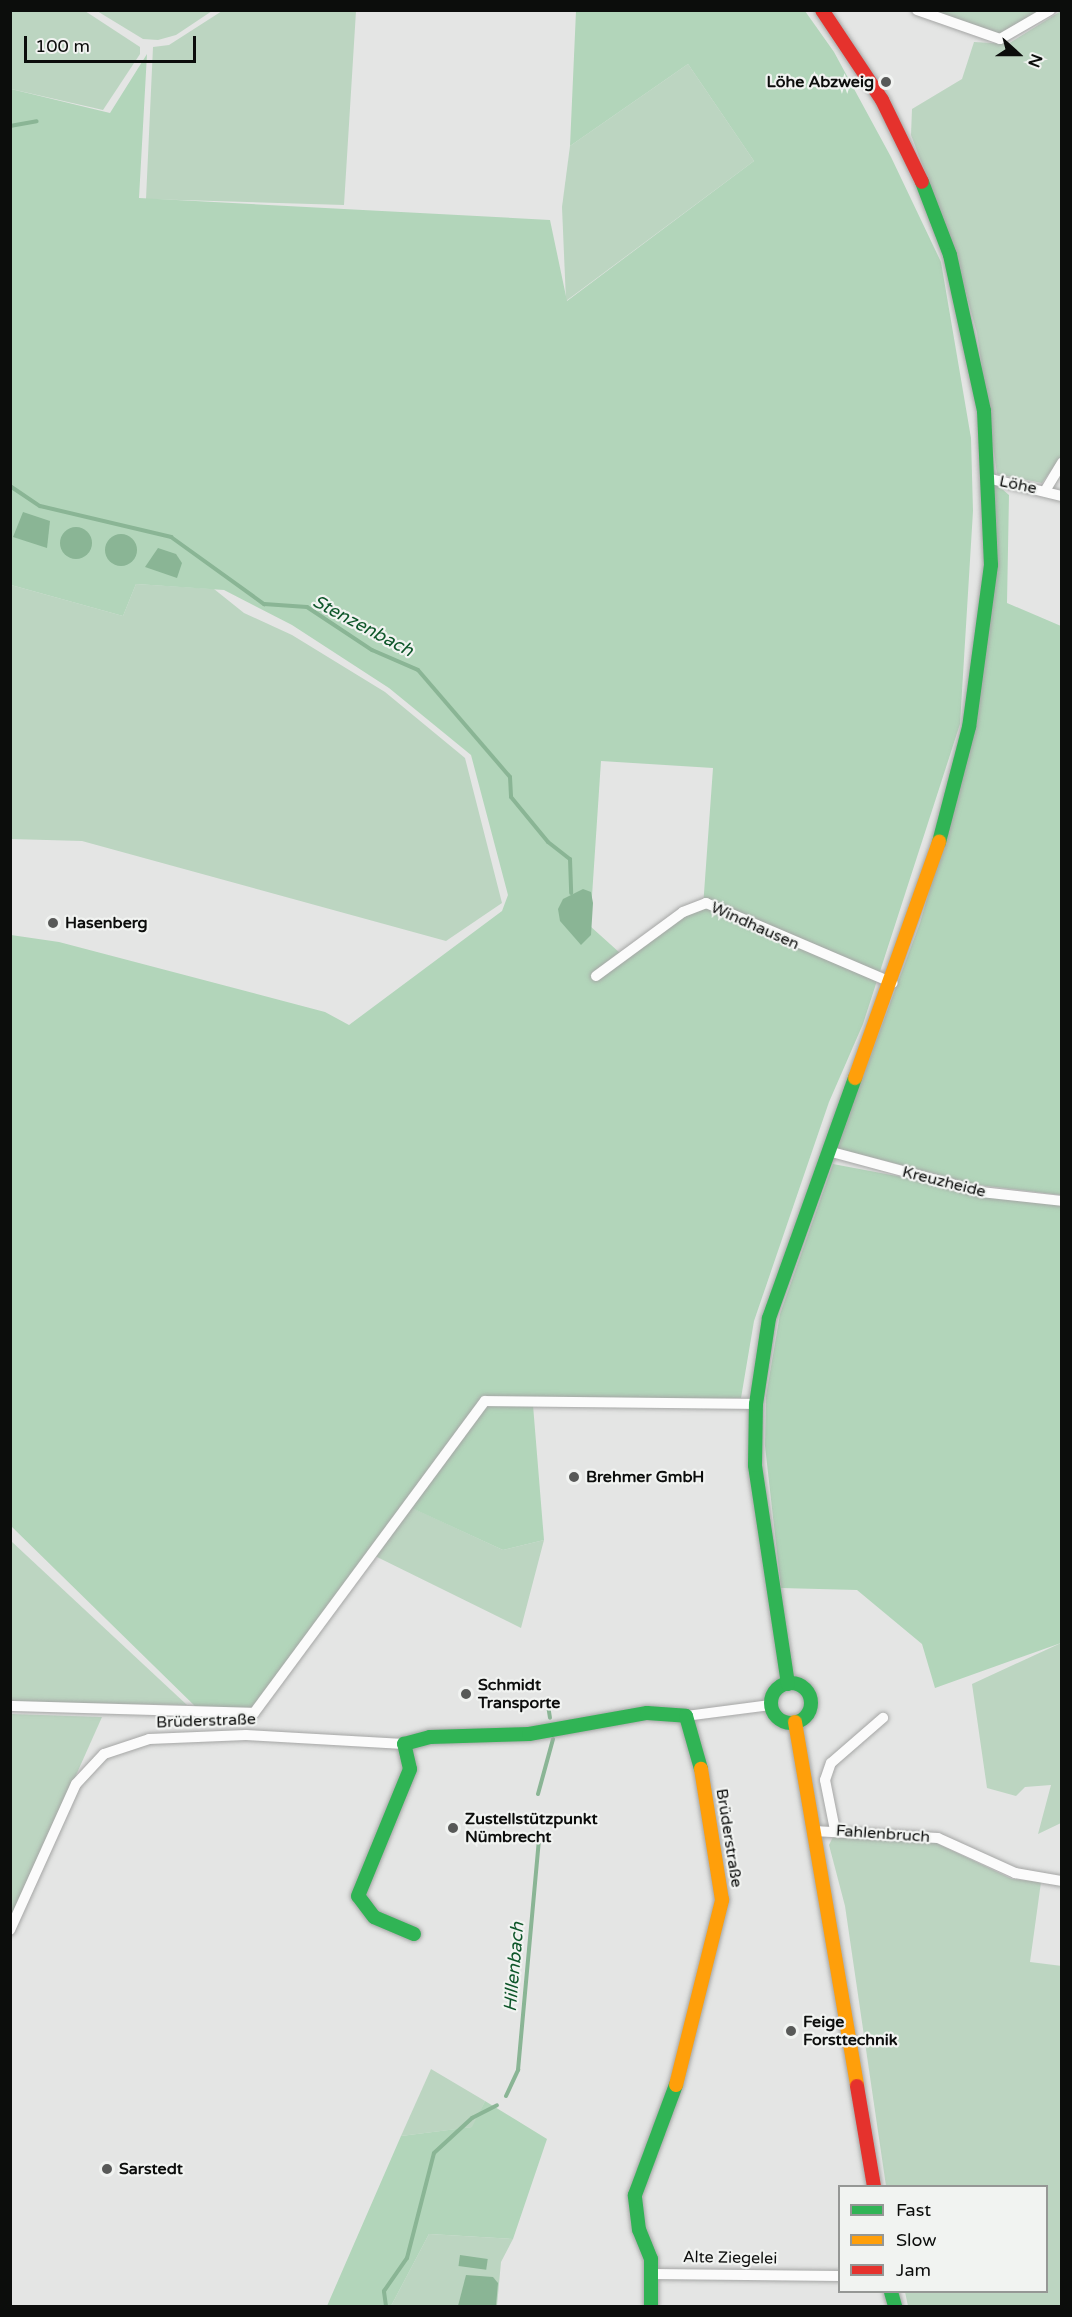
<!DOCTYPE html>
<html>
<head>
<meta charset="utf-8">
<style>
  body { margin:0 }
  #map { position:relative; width:1072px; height:2317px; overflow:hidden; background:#e4e5e4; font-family:"Varela Round",sans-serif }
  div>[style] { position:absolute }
  .green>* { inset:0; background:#bcd5c1 }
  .forest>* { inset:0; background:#b2d5ba }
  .water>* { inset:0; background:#8ab595; transform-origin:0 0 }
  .round { border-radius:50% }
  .stream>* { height:4px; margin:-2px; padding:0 2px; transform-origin:2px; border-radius:2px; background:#8ab595 }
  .roads { filter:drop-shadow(0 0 2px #a5a6a5) drop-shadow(0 0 2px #a5a6a5) }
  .street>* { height:10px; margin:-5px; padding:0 5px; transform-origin:5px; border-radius:5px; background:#fbfbfb }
  .fast>* { height:14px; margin:-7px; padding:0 7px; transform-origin:7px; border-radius:7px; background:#30b455 }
  .fast>.ring { margin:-7px; padding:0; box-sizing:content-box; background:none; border:14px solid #30b455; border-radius:50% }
  .slow>* { height:14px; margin:-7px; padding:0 7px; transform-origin:7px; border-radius:7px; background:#ff9f0a }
  .jam>* { height:14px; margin:-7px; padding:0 7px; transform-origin:7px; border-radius:7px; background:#e5322d }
  .dots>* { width:16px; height:16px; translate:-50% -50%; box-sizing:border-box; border:3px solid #f1f3f1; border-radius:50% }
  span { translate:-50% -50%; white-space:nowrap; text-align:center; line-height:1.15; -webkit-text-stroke:4.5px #f1f3f1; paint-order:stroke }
  .poi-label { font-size:16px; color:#0c0d0c; font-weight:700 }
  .right { translate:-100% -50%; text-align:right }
  .left { translate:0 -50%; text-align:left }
  .street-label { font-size:16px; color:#0c0d0c }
  .water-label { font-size:18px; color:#0e562a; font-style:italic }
  .frame { position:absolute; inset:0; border:12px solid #0c0d0c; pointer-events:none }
  .legend { position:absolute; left:838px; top:2185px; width:210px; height:108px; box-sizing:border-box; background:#f1f3f1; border:2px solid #959795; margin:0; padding:8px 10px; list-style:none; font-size:18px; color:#0c0d0c }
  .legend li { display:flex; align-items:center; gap:12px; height:30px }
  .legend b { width:30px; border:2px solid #959795 }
  .north { position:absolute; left:988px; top:24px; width:60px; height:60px; -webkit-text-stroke:4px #f1f3f1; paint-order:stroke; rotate:111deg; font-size:16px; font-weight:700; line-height:24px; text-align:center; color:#0c0d0c }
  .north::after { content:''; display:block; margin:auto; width:21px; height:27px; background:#0c0d0c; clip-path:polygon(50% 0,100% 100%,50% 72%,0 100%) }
  .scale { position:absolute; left:24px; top:36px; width:172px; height:27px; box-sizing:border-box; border:3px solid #0c0d0c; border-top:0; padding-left:8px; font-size:18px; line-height:21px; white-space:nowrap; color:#0c0d0c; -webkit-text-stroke:4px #f1f3f1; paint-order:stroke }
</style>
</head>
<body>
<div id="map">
  <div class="green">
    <div style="clip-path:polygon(929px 10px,1040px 11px,999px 34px)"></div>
    <div style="clip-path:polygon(11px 11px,85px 11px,140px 47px,140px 54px,103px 110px,11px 89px)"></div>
    <div style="clip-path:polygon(97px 11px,212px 11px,176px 35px,158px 40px,143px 39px)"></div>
    <div style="clip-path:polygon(222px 11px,356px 11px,344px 205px,146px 199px,153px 47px,169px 45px)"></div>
    <div style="clip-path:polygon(1061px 11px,1062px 455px,1042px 483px,997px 474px,977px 333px,952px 243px,911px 135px,912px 109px,962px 79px,974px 42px,1008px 44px)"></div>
    <div style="clip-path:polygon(688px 64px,754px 161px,566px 301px,562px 207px,570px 146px)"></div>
    <div style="clip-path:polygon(136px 584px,214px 589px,244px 613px,292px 635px,385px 692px,465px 758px,502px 903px,446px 941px,82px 841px,11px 839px,11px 585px,123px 616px)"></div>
    <div style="clip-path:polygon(408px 1506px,503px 1550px,544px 1540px,521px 1628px,375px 1556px)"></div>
    <div style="clip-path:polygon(11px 1541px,187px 1705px,11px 1702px)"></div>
    <div style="clip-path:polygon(1061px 1643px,1061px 1823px,1038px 1834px,1051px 1785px,1025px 1787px,1016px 1796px,987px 1788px,972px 1684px)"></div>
    <div style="clip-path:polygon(11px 1714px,102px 1717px,11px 1921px)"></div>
    <div style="clip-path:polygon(833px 1837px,936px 1843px,1012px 1879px,1041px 1882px,1030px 1962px,1062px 1966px,1061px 2306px,908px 2306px,905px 2292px,1046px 2292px,1046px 2186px,886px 2186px,845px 1906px,829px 1845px)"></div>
    <div style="clip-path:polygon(431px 2069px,485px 2101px,473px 2127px,401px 2136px)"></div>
    <div style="clip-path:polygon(429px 2234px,513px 2239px,501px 2262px,497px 2306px,391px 2306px)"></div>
  </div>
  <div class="forest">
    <div style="clip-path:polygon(evenodd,576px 11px,805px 11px,834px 52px,891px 157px,941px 262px,971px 438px,973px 511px,960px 724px,863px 1024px,829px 1102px,754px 1321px,741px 1398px,533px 1405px,544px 1540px,503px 1550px,405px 1505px,254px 1713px,201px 1712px,11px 1526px,11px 935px,59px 942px,325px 1012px,349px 1025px,502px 911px,508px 895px,471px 755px,389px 688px,292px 625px,224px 590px,136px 584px,123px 616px,11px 585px,11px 89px,110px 113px,147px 54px,139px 198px,550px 220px,567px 301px,754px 161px,688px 64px,570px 146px,576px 11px,601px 761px,713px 768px,703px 907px,620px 953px,590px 926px,601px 761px)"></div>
    <div style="clip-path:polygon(994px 482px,1009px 495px,1007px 603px,1061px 626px,1061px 1195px,978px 1185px,836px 1148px,920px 923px,976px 727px,998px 557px)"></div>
    <div style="clip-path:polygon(833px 1164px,1020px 1199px,1061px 1201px,1061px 1643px,935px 1688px,922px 1644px,857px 1590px,781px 1588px,765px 1446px,766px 1396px,780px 1314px)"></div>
    <div style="clip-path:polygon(485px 2101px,547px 2139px,513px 2239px,429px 2234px,391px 2306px,327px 2306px,401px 2136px,472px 2127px)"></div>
  </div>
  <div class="water">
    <div style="clip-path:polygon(23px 512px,50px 521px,47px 548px,13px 537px)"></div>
    <div class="round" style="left:60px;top:527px;width:32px;height:32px"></div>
    <div class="round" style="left:105px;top:534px;width:32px;height:32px"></div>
    <div style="clip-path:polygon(158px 548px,176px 554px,182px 563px,177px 578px,145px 567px)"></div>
    <div style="clip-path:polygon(583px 889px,591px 892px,593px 903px,591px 935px,581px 945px,560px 921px,558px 909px,563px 899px)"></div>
    <div style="left:460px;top:2255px;width:28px;height:11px;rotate:8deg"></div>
    <div style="clip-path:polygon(466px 2275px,493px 2277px,498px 2283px,496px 2306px,458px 2306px)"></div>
  </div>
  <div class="stream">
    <div style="left:10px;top:126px;width:27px;rotate:-10deg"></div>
    <div style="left:10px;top:486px;width:36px;rotate:34deg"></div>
    <div style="left:40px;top:506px;width:135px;rotate:13.3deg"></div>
    <div style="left:171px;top:537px;width:115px;rotate:35.8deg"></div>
    <div style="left:264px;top:604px;width:43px;rotate:4deg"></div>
    <div style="left:307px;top:607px;width:78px;rotate:33.5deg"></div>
    <div style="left:372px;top:650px;width:50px;rotate:23.5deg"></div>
    <div style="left:418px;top:670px;width:141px;rotate:49.3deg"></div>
    <div style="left:510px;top:777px;width:20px;rotate:87deg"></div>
    <div style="left:511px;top:797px;width:58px;rotate:50.6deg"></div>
    <div style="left:548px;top:842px;width:28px;rotate:38deg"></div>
    <div style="left:570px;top:859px;width:34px;rotate:88deg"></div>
    <div style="left:547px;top:1699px;width:19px;rotate:81deg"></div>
    <div style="left:538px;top:1794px;width:57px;rotate:-74.7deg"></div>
    <div style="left:506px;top:2096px;width:29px;rotate:-65deg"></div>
    <div style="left:518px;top:2070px;width:233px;rotate:-84.8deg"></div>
    <div style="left:386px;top:2306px;width:15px;rotate:-98deg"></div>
    <div style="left:384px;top:2291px;width:40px;rotate:-55.1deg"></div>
    <div style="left:407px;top:2258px;width:108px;rotate:-75.6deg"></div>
    <div style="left:434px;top:2153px;width:52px;rotate:-42.6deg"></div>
    <div style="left:472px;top:2118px;width:28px;rotate:-27deg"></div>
  </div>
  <div class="roads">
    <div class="street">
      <div style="left:917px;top:10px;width:88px;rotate:19.3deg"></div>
      <div style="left:1000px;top:39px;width:58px;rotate:-30.1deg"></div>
      <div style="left:991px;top:479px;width:73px;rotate:13.5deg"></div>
      <div style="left:1045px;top:491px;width:33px;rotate:-59deg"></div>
      <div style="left:596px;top:976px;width:108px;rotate:-36.3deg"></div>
      <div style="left:683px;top:912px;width:25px;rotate:-21deg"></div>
      <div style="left:706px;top:903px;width:203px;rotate:23.2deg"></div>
      <div style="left:828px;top:1151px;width:158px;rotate:15deg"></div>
      <div style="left:981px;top:1192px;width:81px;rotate:6.3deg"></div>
      <div style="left:10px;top:1706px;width:244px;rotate:1.6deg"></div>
      <div style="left:254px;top:1713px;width:388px;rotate:-53.5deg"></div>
      <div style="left:485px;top:1401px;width:271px;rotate:0.6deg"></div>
      <div style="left:686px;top:1716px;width:86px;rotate:-7.4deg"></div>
      <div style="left:835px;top:1830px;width:51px;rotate:-101.3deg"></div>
      <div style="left:825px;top:1780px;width:18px;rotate:-71deg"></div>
      <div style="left:831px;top:1763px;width:69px;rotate:-40.9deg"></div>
      <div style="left:814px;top:1831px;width:124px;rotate:3.2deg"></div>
      <div style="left:938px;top:1838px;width:85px;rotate:24.4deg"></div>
      <div style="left:1015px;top:1873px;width:48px;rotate:9.7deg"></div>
      <div style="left:10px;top:1930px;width:160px;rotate:-65.7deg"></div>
      <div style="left:76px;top:1784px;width:41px;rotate:-47deg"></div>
      <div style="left:104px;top:1754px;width:47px;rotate:-18.4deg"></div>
      <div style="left:149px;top:1739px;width:97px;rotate:-2.4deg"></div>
      <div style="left:246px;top:1735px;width:158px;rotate:3.3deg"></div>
      <div style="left:653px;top:2274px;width:187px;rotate:0.6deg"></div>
    </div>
    <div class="fast">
      <div style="left:922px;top:182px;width:78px;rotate:69deg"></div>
      <div style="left:950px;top:255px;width:160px;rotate:77.7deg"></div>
      <div style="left:984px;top:411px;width:154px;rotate:87.4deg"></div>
      <div style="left:991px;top:565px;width:163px;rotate:97.7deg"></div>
      <div style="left:969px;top:727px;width:119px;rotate:104.6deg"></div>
      <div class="ring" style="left:771px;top:1683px;width:26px;height:26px"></div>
      <div style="left:788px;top:1684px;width:221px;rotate:-98.6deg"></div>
      <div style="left:755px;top:1465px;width:61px;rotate:-89.1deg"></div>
      <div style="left:756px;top:1404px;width:87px;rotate:-81.4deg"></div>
      <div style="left:769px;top:1318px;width:255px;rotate:-70.3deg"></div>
      <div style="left:414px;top:1934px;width:43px;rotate:-157deg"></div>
      <div style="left:374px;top:1917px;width:26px;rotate:-127deg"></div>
      <div style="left:358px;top:1896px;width:137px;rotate:-67.7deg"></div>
      <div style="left:410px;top:1769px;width:26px;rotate:-103deg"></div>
      <div style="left:404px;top:1744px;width:27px;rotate:-15deg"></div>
      <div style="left:430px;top:1737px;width:99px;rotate:-1.7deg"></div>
      <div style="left:529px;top:1734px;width:120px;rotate:-10.1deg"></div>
      <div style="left:647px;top:1713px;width:39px;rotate:4deg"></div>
      <div style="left:686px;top:1716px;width:55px;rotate:74.2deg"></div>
      <div style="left:891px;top:2292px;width:15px;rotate:74deg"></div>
      <div style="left:651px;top:2306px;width:47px;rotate:-90deg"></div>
      <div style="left:651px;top:2259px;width:31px;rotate:-112deg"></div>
      <div style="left:639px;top:2230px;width:35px;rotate:-97deg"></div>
      <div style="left:635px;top:2195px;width:117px;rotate:-69.6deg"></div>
    </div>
    <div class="slow">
      <div style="left:855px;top:1078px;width:251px;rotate:-70.4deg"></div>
      <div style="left:795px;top:1722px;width:369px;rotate:80.3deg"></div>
      <div style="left:676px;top:2085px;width:191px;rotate:-76deg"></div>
      <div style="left:722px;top:1900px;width:133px;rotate:-99.1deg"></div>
    </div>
    <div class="jam">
      <div style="left:822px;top:10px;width:108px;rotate:56.3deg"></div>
      <div style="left:882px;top:100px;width:91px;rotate:64deg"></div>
      <div style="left:857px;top:2086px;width:101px;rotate:80.4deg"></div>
    </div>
  </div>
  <div class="dots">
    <div style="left:886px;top:82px;background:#585958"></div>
    <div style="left:53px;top:923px;background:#585958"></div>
    <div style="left:574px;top:1477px;background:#585958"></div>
    <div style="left:466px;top:1694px;background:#585958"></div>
    <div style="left:453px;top:1828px;background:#585958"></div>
    <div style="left:791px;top:2031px;background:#585958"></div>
    <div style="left:107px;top:2169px;background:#585958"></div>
  </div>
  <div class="poi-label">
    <span class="right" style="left:874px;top:82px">Löhe Abzweig</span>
    <span class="left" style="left:65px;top:923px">Hasenberg</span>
    <span class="left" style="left:586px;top:1477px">Brehmer GmbH</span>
    <span class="left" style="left:478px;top:1694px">Schmidt<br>Transporte</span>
    <span class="left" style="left:465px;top:1828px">Zustellstützpunkt<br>Nümbrecht</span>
    <span class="left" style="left:803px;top:2031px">Feige<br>Forsttechnik</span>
    <span class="left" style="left:119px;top:2169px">Sarstedt</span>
  </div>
  <div class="street-label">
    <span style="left:1018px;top:485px;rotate:12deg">Löhe</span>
    <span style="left:755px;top:926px;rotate:24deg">Windhausen</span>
    <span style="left:944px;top:1182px;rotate:14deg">Kreuzheide</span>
    <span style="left:206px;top:1721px;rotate:-2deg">Brüderstraße</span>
    <span style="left:883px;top:1834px;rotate:4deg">Fahlenbruch</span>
    <span style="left:729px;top:1838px;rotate:81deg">Brüderstraße</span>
    <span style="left:730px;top:2258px;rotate:1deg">Alte Ziegelei</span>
  </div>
  <div class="water-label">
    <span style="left:363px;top:626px;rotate:28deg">Stenzenbach</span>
    <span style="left:514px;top:1967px;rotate:-85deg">Hillenbach</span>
  </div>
  <div class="frame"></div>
  <ul class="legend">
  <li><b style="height:8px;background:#30b455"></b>Fast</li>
  <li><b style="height:8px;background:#ff9f0a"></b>Slow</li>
  <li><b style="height:8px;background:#e5322d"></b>Jam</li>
  </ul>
  <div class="north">N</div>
  <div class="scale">100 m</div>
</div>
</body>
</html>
